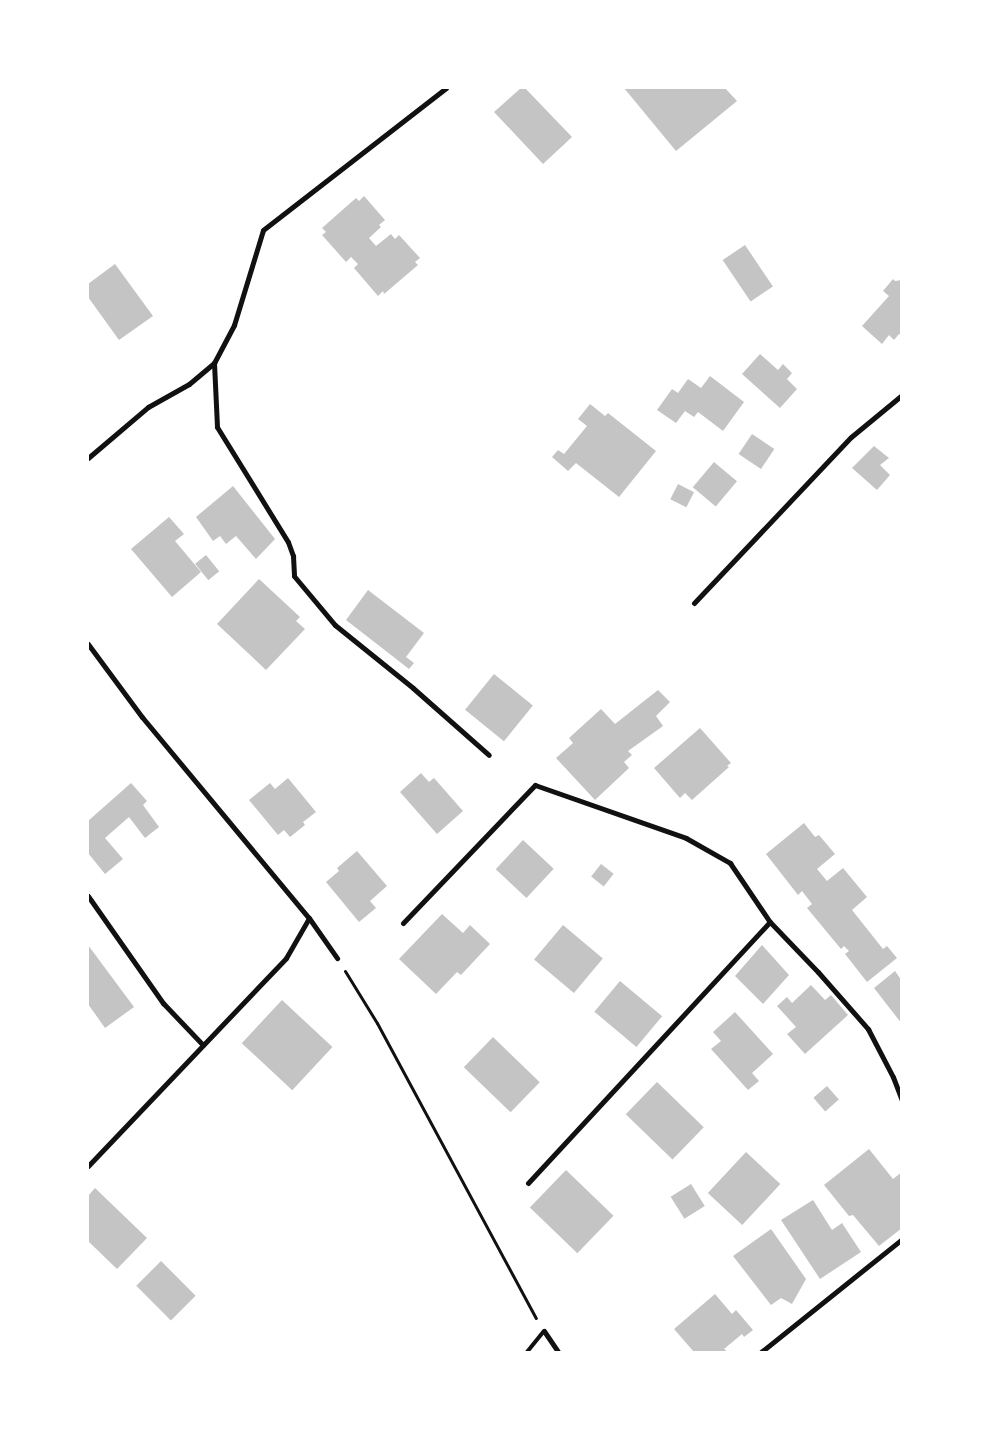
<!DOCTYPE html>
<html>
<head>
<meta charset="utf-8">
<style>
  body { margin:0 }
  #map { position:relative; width:989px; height:1440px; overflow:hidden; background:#fff; font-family:Montserrat,sans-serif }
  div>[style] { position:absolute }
  .building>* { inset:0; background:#c4c4c4; transform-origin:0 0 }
  .path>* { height:3px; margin:-1.5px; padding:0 1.5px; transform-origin:1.5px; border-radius:1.5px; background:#111 }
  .service>* { height:4px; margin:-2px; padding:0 2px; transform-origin:2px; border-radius:2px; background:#111 }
  .minor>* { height:5px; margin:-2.5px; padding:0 2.5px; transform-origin:2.5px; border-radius:2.5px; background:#111 }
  span { translate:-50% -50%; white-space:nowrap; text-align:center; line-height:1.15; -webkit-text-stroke:5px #fff; paint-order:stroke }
  .frame { position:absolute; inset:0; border:89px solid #fff; pointer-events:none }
</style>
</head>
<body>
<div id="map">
  <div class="building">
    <div style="clip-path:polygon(521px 88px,525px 88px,572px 137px,543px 164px,494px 112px)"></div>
    <div style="clip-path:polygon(624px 88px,725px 88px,737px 101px,676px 151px)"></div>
    <div style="clip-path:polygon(364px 196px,385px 220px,379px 225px,381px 227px,369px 238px,376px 246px,391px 234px,395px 239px,399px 235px,420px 258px,415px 262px,418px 265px,384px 294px,383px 291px,378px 296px,354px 268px,358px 264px,351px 257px,346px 262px,322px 235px,326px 232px,322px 228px,356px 198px,359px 201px)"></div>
    <div style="left:745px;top:245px;width:50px;height:27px;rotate:56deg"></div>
    <div style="clip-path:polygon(115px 264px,153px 316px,119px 340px,88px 297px,88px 284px)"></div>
    <div style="clip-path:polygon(893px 279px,895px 281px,902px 280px,902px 337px,899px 334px,894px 340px,889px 335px,882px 344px,862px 326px,889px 296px,883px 291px)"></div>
    <div style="clip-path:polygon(760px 354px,778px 370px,783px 364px,792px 373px,787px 379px,797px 389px,780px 408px,742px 374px)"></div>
    <div style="clip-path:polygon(710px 376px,744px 402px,723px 431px,698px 412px,694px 417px,685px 411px,676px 423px,657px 410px,672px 389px,678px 393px,688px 379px,701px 388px)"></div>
    <div style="clip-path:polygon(590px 404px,605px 416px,608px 413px,656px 451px,619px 497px,576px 463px,568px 471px,552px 457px,558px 450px,564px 454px,587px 426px,578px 419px)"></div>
    <div style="left:752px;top:434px;width:27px;height:24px;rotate:34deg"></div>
    <div style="clip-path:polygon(874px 446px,889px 458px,880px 465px,890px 475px,877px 490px,852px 468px)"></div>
    <div style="left:714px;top:462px;width:30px;height:33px;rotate:40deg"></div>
    <div style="left:678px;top:484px;width:18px;height:17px;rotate:27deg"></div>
    <div style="clip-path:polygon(233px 486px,275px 539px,256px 559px,236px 536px,226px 544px,220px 536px,213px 541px,196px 517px)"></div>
    <div style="clip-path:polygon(169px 517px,184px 534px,175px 541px,201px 572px,172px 597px,131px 549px)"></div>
    <div style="left:206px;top:555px;width:21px;height:14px;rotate:51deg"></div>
    <div style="clip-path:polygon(259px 579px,300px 617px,296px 621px,305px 629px,266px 670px,217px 624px)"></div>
    <div style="clip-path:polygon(368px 590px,424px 633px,406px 657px,414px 663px,409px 669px,346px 620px)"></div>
    <div style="left:494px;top:674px;width:50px;height:46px;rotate:39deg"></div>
    <div style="clip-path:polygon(658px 690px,670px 702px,656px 716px,663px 726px,628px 751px,632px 755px,624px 762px,629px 768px,595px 800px,556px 758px,573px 743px,569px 738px,601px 709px,615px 724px)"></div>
    <div style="clip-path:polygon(700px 728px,731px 763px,727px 766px,729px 767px,692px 800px,685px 793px,680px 798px,654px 768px)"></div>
    <div style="clip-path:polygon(421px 773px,429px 782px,434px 778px,463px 811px,437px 834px,400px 792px)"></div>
    <div style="clip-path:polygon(288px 778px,316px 812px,303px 822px,305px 825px,290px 837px,284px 830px,278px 835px,249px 800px,270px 783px,275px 789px)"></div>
    <div style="clip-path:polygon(131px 783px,147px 801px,143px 805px,159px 827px,145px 838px,129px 817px,105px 838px,123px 859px,105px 874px,88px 853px,88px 821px)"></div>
    <div style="clip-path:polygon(804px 823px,815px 837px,819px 835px,835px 854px,817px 869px,827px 881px,843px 868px,867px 897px,852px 910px,883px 949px,887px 946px,897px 958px,867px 982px,845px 954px,849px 951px,844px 946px,841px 949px,807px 908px,812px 904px,802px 891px,798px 895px,766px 854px)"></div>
    <div style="left:523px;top:840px;width:42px;height:40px;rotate:43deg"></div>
    <div style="clip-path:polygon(357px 851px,387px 886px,370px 901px,376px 908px,359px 922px,326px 882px,339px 871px,337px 868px)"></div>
    <div style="left:601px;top:864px;width:16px;height:16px;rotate:38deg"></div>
    <div style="clip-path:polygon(442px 914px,463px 933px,470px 925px,490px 944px,461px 975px,457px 972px,436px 994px,399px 959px)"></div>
    <div style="left:563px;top:925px;width:52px;height:45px;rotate:40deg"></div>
    <div style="clip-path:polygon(88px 945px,134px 1007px,105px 1028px,88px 1004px)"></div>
    <div style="clip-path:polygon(762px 945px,789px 975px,763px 1004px,735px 976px)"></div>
    <div style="clip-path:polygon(895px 971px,902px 981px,902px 1024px,874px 988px)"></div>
    <div style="left:620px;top:981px;width:55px;height:40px;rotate:40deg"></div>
    <div style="clip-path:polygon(811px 985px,825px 1000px,831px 995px,848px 1015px,805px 1054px,787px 1034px,796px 1027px,777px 1006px,787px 997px,792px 1003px)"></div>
    <div style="left:282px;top:1000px;width:69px;height:59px;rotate:43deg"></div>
    <div style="clip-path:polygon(735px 1012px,773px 1054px,752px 1073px,759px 1081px,748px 1090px,711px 1049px,721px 1041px,713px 1032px)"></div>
    <div style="left:493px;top:1037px;width:65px;height:42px;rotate:44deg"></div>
    <div style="left:657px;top:1082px;width:65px;height:45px;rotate:44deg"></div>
    <div style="left:827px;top:1086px;width:18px;height:18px;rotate:49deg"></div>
    <div style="clip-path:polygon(869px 1149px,893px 1179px,902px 1172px,902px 1228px,879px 1246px,853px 1215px,849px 1216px,824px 1185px)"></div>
    <div style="left:746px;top:1152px;width:47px;height:56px;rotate:43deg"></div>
    <div style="left:566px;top:1170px;width:66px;height:52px;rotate:44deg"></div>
    <div style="left:691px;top:1184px;width:26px;height:24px;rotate:58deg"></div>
    <div style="clip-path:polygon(95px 1188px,147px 1238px,117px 1269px,88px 1241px,88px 1196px)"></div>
    <div style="clip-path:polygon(813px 1200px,832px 1230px,842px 1223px,861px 1252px,820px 1279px,781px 1220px)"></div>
    <div style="clip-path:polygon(771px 1229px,806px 1279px,792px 1304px,781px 1298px,771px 1305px,733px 1256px)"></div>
    <div style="left:161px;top:1261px;width:49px;height:35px;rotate:45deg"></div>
    <div style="clip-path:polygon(715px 1294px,732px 1314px,736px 1310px,753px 1330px,744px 1337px,742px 1334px,724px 1349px,728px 1352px,694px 1352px,674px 1329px)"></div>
  </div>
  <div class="path">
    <div style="left:345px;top:971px;width:61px;rotate:58.4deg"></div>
    <div style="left:377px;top:1023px;width:335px;rotate:61.7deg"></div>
  </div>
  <div class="service">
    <div style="left:527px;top:1352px;width:27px;rotate:-51deg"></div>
  </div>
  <div class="minor">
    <div style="left:214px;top:363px;width:64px;rotate:87.3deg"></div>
    <div style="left:217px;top:427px;width:135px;rotate:58.3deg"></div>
    <div style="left:288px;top:542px;width:15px;rotate:70deg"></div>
    <div style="left:293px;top:556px;width:20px;rotate:87deg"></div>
    <div style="left:294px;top:576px;width:64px;rotate:50.1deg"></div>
    <div style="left:335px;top:625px;width:100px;rotate:38.9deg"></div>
    <div style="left:413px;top:688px;width:101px;rotate:41.4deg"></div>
    <div style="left:88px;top:458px;width:79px;rotate:-40.4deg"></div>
    <div style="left:148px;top:407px;width:47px;rotate:-29.3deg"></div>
    <div style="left:189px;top:384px;width:33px;rotate:-40deg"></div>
    <div style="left:214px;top:363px;width:43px;rotate:-62.2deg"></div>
    <div style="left:234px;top:325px;width:99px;rotate:-73deg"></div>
    <div style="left:263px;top:230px;width:232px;rotate:-37.8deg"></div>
    <div style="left:694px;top:603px;width:228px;rotate:-46.6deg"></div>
    <div style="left:851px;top:437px;width:66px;rotate:-39.5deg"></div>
    <div style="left:88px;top:644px;width:91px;rotate:53.5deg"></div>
    <div style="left:142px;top:717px;width:261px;rotate:50.3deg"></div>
    <div style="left:309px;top:918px;width:49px;rotate:55deg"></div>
    <div style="left:88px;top:896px;width:131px;rotate:55deg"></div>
    <div style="left:163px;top:1003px;width:58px;rotate:46.4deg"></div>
    <div style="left:403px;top:923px;width:191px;rotate:-46.3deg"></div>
    <div style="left:535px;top:785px;width:160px;rotate:19.3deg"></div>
    <div style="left:686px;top:838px;width:51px;rotate:29.6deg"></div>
    <div style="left:730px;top:863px;width:71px;rotate:55.9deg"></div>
    <div style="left:770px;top:922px;width:69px;rotate:46.2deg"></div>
    <div style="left:818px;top:972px;width:76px;rotate:48.7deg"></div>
    <div style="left:868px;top:1029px;width:54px;rotate:62.5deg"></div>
    <div style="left:893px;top:1077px;width:25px;rotate:69deg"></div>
    <div style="left:88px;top:1166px;width:287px;rotate:-46.4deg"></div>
    <div style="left:286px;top:958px;width:46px;rotate:-60.1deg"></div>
    <div style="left:528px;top:1183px;width:356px;rotate:-47.2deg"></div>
    <div style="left:544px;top:1331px;width:25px;rotate:56deg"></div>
    <div style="left:761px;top:1352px;width:181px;rotate:-38.7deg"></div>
  </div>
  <div class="frame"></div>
</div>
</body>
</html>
